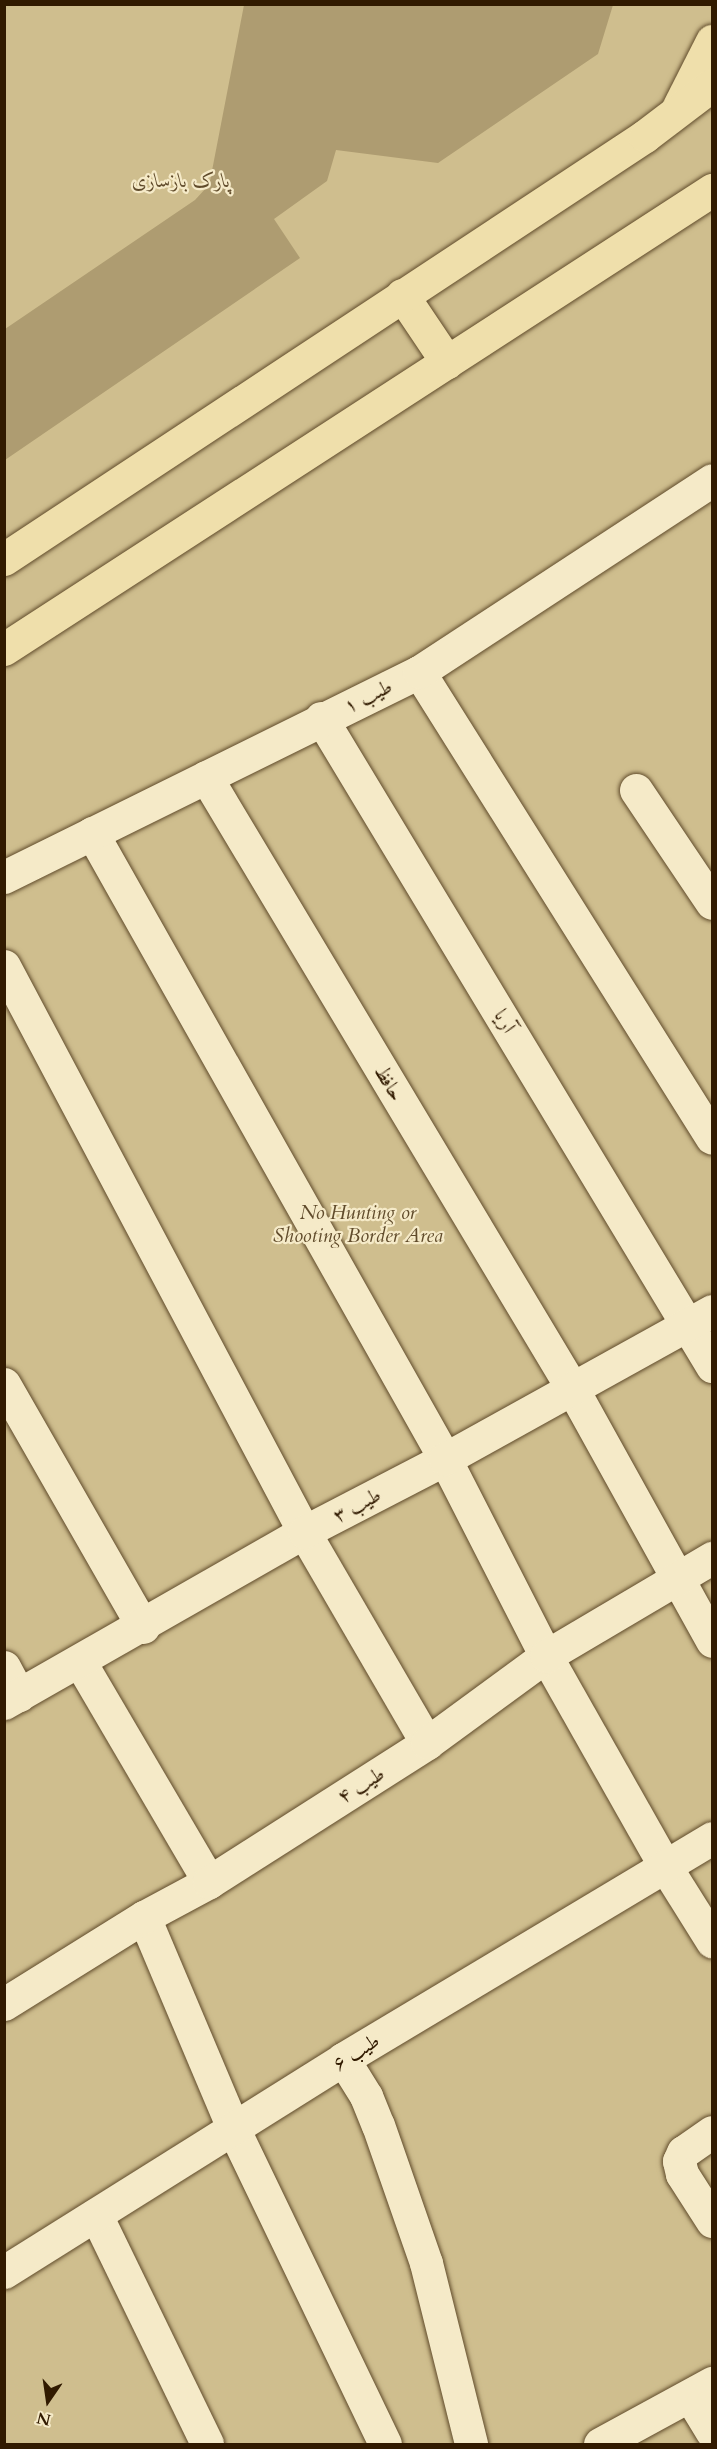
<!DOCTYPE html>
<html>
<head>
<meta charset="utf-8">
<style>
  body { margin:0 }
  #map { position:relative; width:717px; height:2449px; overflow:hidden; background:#efdfab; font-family:Cardo,Amiri,serif }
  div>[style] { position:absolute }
  .green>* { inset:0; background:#cfbe8e; transform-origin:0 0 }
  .water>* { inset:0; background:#ae9c71 }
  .roads { filter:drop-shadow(0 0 2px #604b2b) drop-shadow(0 0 2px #604b2b) }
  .minor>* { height:33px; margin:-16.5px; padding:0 16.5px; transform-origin:16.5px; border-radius:16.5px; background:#f5eac8 }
  .major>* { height:33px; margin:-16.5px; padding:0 16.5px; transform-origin:16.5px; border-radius:16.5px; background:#efdfab }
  span { translate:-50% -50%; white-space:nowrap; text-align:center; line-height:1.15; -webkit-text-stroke:4.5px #f5eac8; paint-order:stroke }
  .park-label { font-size:20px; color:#604b2b; font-style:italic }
  .street-label { font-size:20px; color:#311a00 }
  .frame { position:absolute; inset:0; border:6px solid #311a00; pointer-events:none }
  .north { position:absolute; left:18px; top:2371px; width:60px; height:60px; -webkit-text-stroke:4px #f5eac8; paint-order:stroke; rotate:193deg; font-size:16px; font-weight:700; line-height:24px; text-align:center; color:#311a00 }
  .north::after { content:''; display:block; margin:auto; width:21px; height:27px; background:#311a00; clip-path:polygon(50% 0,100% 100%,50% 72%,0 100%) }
</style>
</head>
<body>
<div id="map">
  <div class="green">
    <div style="left:5px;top:5px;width:707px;height:2439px"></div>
  </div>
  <div class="water">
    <div style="clip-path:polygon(244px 5px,613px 5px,598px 54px,438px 163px,336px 150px,327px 181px,274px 219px,300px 258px,5px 460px,5px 329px,195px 200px,206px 188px,210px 181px)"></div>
  </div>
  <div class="roads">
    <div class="minor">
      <div style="left:419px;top:672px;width:550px;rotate:57.84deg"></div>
      <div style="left:321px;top:718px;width:757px;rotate:58.89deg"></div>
      <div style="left:206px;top:777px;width:712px;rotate:59.08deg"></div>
      <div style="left:572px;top:1388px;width:289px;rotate:61deg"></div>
      <div style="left:636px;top:790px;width:136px;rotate:56.1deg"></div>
      <div style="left:92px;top:833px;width:719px;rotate:60.58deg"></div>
      <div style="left:445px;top:1459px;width:221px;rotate:62.9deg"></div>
      <div style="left:546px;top:1656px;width:241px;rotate:60.5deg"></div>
      <div style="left:665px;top:1866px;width:89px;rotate:57.9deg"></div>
      <div style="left:4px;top:877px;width:463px;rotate:-26.3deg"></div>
      <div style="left:419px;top:672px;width:350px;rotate:-33.2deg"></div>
      <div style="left:4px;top:966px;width:641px;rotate:62.07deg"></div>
      <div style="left:304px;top:1532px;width:244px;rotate:59.8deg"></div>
      <div style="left:4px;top:1384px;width:280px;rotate:60.2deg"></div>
      <div style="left:80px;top:1662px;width:255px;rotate:59.6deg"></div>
      <div style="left:4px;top:1667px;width:32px;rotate:62deg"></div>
      <div style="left:4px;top:1703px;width:345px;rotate:-29.7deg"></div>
      <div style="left:304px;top:1532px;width:159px;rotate:-27.4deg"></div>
      <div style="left:445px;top:1459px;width:305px;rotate:-29deg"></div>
      <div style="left:144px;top:1917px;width:231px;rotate:67.1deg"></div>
      <div style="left:234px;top:2130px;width:348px;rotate:64.3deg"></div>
      <div style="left:4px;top:2004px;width:165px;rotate:-31.9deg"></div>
      <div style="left:144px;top:1917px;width:74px;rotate:-28.3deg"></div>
      <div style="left:209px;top:1882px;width:259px;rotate:-32.5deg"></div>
      <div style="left:427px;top:1743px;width:147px;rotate:-36.2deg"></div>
      <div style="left:546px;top:1656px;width:193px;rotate:-30.6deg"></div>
      <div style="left:343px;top:2059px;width:44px;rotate:58.1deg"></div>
      <div style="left:366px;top:2096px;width:31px;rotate:68deg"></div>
      <div style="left:378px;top:2125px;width:146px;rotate:70.8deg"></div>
      <div style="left:426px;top:2263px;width:187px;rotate:76deg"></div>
      <div style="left:712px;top:2132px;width:35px;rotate:145deg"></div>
      <div style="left:683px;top:2152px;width:10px;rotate:114deg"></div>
      <div style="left:679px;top:2161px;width:13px;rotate:77deg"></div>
      <div style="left:682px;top:2174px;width:56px;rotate:57.4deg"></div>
      <div style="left:96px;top:2215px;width:254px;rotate:64.1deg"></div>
      <div style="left:4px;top:2272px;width:400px;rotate:-32.1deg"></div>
      <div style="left:343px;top:2059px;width:430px;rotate:-30.9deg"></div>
      <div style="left:690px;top:2396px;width:42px;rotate:58.6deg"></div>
      <div style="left:600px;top:2444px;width:128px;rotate:-28.6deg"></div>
    </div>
    <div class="major">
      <div style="left:679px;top:106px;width:73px;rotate:-63.1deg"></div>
      <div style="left:402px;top:295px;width:81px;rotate:56.1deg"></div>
      <div style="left:4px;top:559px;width:768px;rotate:-33.42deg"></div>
      <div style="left:645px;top:136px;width:84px;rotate:-37.3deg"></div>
      <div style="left:4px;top:649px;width:844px;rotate:-32.96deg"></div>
    </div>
  </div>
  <div class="park-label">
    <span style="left:181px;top:180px">پارک بازسازی</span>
    <span style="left:358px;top:1224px">No Hunting or<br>Shooting Border Area</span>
  </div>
  <div class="street-label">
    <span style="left:368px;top:696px;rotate:-26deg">طیب ۱</span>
    <span style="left:505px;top:1021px;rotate:59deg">آریا</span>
    <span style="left:389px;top:1083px;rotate:59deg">حافظ</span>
    <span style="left:357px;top:1505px;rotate:-28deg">طیب ۳</span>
    <span style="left:361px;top:1785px;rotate:-32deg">طیب ۴</span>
    <span style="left:356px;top:2052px;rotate:-32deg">طیب ۶</span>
  </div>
  <div class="frame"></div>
  <div class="north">N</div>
</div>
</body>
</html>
